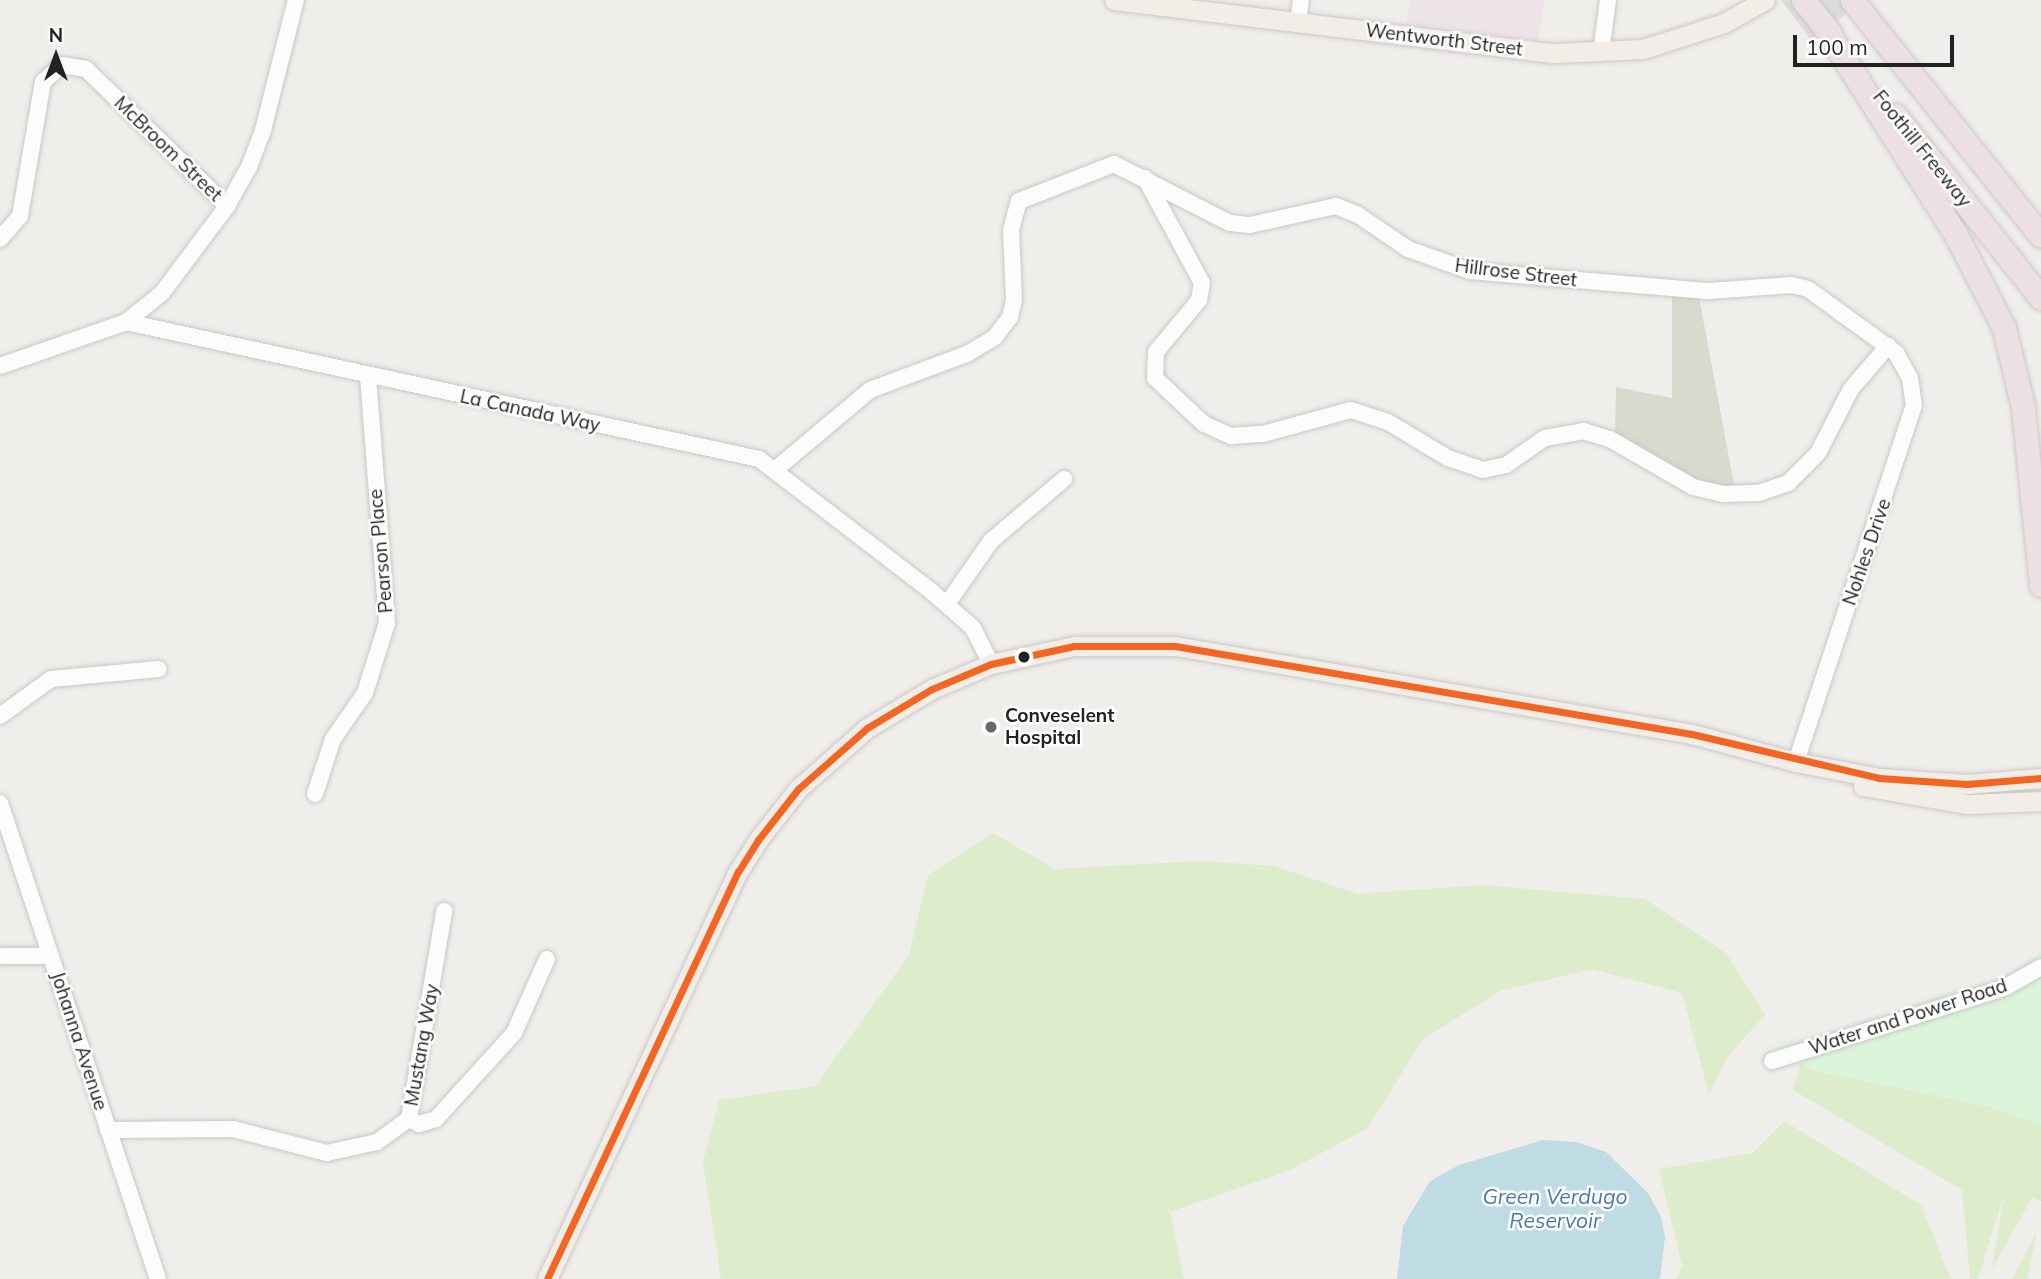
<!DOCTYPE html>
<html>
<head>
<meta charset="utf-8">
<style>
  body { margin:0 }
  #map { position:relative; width:2041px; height:1279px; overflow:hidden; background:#f0eeeb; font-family:Mulish,sans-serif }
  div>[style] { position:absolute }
  .industrial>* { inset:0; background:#ede4e9 }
  .construction>* { inset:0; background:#d9d9cd }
  .grass>* { inset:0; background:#ddeccb }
  .park>* { inset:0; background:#daf5da }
  .water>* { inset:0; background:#bfdbe3 }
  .pier>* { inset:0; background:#dedddd }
  .roads { filter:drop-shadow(0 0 2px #c9c8c7) drop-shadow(0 0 2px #c9c8c7) }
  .minor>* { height:16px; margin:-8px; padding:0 8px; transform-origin:8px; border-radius:8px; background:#fdfcfc }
  .major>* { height:19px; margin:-9.5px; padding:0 9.5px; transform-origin:9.5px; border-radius:9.5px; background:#f3ede7 }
  .highway>* { height:23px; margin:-11.5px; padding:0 11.5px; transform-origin:11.5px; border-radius:11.5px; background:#ece0e2 }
  .bus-1>* { height:7px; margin:-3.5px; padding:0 3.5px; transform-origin:3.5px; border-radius:3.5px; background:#f26522 }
  .dots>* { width:19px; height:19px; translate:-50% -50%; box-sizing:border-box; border:4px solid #fff; border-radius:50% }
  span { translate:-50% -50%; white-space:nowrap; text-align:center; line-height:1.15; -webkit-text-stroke:5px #fff; paint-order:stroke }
  .street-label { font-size:19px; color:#222 }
  .poi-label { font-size:19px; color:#222; font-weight:700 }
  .left { translate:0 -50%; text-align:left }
  .water-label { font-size:21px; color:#4a7aab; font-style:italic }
  .north { position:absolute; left:21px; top:21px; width:70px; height:70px; -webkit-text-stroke:5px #fff; paint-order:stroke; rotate:0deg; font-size:19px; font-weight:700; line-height:28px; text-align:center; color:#222 }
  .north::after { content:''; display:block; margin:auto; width:24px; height:32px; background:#222; clip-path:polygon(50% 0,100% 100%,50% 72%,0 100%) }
  .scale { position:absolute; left:1793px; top:35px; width:161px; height:32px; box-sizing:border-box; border:4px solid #222; border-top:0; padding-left:9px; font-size:21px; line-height:24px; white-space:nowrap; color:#222; -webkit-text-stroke:5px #fff; paint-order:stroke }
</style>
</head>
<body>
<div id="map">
  <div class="industrial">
    <div style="clip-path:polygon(1411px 0,1545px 0,1538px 40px,1406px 23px)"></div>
  </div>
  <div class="construction">
    <div style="clip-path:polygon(1672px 294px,1699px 297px,1735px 490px,1684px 475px,1615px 437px,1616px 387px,1672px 398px)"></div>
  </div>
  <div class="grass">
    <div style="clip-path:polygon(993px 833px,1055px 869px,1199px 861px,1274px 866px,1358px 894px,1481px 885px,1645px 899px,1726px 953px,1765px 1015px,1728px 1056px,1709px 1094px,1682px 993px,1592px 969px,1500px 991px,1422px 1040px,1368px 1128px,1288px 1171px,1170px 1212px,1184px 1279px,721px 1279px,703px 1162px,719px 1100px,815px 1086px,909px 955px,928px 875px)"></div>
    <div style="clip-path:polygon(2041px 979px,2041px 1201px,2032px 1198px,1992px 1269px,2004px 1194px,1978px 1279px,1970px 1279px,1962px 1190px,1793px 1090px,1800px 1064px,1962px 1010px)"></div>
    <div style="clip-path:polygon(1784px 1121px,1921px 1205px,1951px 1279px,1676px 1279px,1682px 1266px,1659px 1169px,1752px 1153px)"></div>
    <div style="clip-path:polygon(2037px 1232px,2027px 1279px,2012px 1279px)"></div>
  </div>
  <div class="park">
    <div style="clip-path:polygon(2041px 951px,2041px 1125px,1989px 1107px,1811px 1070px,1780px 1043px,1835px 1033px,1957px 989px,2008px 979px)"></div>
  </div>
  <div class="water">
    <div style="clip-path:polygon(1543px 1140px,1577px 1142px,1606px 1152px,1648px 1193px,1661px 1217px,1665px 1237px,1660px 1279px,1397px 1279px,1403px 1226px,1430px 1181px,1459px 1165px)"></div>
  </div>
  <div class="pier">
    <div style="clip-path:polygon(1781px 0,1861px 0,1813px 43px)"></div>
  </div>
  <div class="roads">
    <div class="minor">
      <div style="left:1298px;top:23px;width:23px;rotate:-83deg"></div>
      <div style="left:1601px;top:53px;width:53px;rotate:-82.5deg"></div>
      <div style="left:1145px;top:178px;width:119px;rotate:61.5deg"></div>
      <div style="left:1202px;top:283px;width:17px;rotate:100deg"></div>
      <div style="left:1199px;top:300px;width:67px;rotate:129.6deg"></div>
      <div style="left:1156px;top:352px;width:26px;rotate:92deg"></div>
      <div style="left:1155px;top:378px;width:67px;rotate:43.2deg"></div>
      <div style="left:1204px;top:424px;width:30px;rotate:24deg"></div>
      <div style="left:1231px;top:436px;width:32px;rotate:-4deg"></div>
      <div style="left:1263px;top:434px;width:91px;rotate:-15.3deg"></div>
      <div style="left:1351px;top:410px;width:39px;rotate:18deg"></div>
      <div style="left:1388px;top:422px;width:70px;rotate:31deg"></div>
      <div style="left:1448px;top:458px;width:37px;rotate:19deg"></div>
      <div style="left:1483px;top:470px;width:24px;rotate:-12deg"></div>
      <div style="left:1506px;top:465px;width:47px;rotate:-34.7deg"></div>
      <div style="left:1545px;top:438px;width:39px;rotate:-10deg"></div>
      <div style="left:1583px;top:431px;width:28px;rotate:17deg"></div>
      <div style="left:1610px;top:439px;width:96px;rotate:30deg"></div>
      <div style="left:1693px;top:487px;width:32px;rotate:13deg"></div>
      <div style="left:1724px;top:494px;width:35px;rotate:-2deg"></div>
      <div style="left:1759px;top:493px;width:31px;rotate:-19deg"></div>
      <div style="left:1788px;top:483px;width:42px;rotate:-45deg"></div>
      <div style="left:1818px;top:453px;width:72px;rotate:-62.7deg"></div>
      <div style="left:1851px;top:389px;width:57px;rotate:-49.3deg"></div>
      <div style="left:0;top:239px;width:30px;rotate:-49deg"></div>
      <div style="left:20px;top:216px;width:136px;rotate:-80.3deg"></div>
      <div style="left:43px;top:82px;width:25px;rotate:-42deg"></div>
      <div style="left:62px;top:65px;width:24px;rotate:9deg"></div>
      <div style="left:86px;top:69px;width:197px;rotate:44.2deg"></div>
      <div style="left:126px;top:322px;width:46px;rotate:-38.9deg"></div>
      <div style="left:162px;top:293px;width:109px;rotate:-53.2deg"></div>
      <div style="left:227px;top:206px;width:45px;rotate:-60.6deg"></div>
      <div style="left:249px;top:167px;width:40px;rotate:-69deg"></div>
      <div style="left:263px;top:130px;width:134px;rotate:-75.8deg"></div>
      <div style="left:0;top:366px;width:133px;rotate:-19.2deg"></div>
      <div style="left:126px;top:322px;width:648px;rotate:12.21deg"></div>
      <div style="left:759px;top:459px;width:217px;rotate:37.5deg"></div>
      <div style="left:931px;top:591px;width:56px;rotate:41.4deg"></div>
      <div style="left:973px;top:628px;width:40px;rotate:63.4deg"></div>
      <div style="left:776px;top:469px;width:123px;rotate:-40deg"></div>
      <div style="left:870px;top:390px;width:103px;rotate:-20.4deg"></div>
      <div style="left:967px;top:354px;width:33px;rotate:-31deg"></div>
      <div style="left:995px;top:337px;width:25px;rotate:-53deg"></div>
      <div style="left:1010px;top:317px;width:18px;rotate:-77deg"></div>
      <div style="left:1014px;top:299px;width:69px;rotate:-92.5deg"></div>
      <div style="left:1011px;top:230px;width:30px;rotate:-75deg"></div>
      <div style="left:1019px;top:201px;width:102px;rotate:-21.3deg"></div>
      <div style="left:1114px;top:164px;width:130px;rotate:27deg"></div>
      <div style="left:1230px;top:223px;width:20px;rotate:6deg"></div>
      <div style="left:1250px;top:225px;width:88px;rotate:-12.5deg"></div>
      <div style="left:1336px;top:206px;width:24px;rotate:22deg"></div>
      <div style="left:1358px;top:215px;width:60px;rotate:34.2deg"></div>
      <div style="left:1408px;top:249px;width:66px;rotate:19.5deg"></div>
      <div style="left:1470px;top:271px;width:241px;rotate:4.8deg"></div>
      <div style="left:1710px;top:291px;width:81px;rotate:-4.2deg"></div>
      <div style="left:1791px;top:285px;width:17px;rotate:13deg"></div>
      <div style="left:1808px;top:289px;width:109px;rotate:36deg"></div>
      <div style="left:1896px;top:353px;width:29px;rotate:61deg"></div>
      <div style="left:1910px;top:378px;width:27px;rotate:82deg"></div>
      <div style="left:1914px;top:405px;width:376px;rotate:108.3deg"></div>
      <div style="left:947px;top:604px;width:77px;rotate:-55.1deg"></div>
      <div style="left:991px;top:541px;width:96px;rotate:-40.3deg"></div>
      <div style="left:0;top:716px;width:63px;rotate:-36deg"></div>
      <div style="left:51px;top:679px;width:108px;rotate:-5.3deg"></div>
      <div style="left:315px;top:794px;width:58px;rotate:-71.9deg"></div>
      <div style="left:333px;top:739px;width:56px;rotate:-55.2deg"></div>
      <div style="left:365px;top:693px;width:73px;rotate:-72.6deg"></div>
      <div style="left:387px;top:623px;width:248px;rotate:-94.4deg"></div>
      <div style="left:0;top:803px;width:502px;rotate:71.64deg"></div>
      <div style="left:0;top:956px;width:50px"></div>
      <div style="left:1772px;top:1061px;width:245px;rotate:-17.5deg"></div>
      <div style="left:2006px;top:987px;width:40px;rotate:-29.7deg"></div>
      <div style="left:409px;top:1119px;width:11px;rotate:27deg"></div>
      <div style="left:419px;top:1124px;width:18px;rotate:-16deg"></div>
      <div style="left:436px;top:1119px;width:116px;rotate:-47.8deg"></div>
      <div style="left:514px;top:1033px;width:81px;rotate:-66deg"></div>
      <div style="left:108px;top:1130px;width:125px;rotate:-0.5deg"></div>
      <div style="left:233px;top:1129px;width:97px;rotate:14.3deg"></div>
      <div style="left:327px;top:1153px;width:51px;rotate:-12.4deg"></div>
      <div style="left:377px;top:1142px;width:39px;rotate:-36deg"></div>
      <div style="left:409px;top:1119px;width:211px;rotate:-80.4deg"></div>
    </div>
    <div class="major">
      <div style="left:1114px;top:0;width:444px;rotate:6.9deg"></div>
      <div style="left:1555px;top:53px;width:88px;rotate:-2.6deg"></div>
      <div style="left:1643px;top:49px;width:85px;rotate:-17.8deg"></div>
      <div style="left:1724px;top:23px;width:47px;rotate:-29.3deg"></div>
      <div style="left:1863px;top:786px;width:106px;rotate:9.8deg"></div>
      <div style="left:1967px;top:804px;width:74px;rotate:-2.3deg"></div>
      <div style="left:547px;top:1279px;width:450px;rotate:-64.9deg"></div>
      <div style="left:738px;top:872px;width:38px;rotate:-58deg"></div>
      <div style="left:758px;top:840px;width:65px;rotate:-51.9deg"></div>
      <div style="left:798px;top:789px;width:92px;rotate:-41.5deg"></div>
      <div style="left:867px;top:728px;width:76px;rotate:-31deg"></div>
      <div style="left:932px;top:689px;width:64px;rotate:-23deg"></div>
      <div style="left:991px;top:664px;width:85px;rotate:-12.2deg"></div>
      <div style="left:1074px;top:646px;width:101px"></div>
      <div style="left:1175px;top:646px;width:524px;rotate:9.66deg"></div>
      <div style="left:1692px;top:734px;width:108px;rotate:15.1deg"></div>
      <div style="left:1796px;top:762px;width:85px;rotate:10.9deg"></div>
      <div style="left:1879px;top:778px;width:88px;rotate:3.9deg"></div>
      <div style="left:1967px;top:784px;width:74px;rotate:-4.6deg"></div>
    </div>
    <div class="highway">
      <div style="left:1803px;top:0;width:43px;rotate:50.7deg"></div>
      <div style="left:1852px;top:0;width:302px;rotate:51.3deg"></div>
      <div style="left:1821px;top:22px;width:252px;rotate:57.6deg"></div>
      <div style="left:1956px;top:235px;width:105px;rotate:62.7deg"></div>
      <div style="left:2004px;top:328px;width:81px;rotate:76.5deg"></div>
      <div style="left:2023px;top:407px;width:179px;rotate:84.2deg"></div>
      <div style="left:1895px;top:115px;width:234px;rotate:51.4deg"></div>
    </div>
  </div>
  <div class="bus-1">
    <div style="left:547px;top:1279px;width:450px;rotate:-64.9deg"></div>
    <div style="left:738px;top:872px;width:38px;rotate:-58deg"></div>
    <div style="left:758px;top:840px;width:65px;rotate:-51.9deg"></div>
    <div style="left:798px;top:789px;width:92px;rotate:-41.5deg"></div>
    <div style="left:867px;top:728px;width:76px;rotate:-31deg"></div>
    <div style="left:932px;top:689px;width:64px;rotate:-23deg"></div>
    <div style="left:991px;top:664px;width:85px;rotate:-12.2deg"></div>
    <div style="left:1074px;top:646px;width:101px"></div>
    <div style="left:1175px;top:646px;width:524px;rotate:9.66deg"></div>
    <div style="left:1692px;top:734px;width:192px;rotate:13.2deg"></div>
    <div style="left:1879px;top:778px;width:88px;rotate:3.9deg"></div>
    <div style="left:1967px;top:784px;width:74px;rotate:-4.6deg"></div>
  </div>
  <div class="dots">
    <div style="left:1024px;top:657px;background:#222"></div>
    <div style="left:991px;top:727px;background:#6a6968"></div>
  </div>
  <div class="street-label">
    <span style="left:1444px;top:40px;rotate:7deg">Wentworth Street</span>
    <span style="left:168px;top:149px;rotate:44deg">McBroom Street</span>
    <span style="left:1922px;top:149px;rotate:51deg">Foothill Freeway</span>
    <span style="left:1516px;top:273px;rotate:7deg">Hillrose Street</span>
    <span style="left:530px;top:411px;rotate:12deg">La Canada Way</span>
    <span style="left:381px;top:551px;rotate:-95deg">Pearson Place</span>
    <span style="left:1867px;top:552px;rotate:-71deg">Nohles Drive</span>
    <span style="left:1908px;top:1017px;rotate:-18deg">Water and Power Road</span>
    <span style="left:79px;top:1041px;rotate:72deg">Johanna Avenue</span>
    <span style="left:422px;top:1045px;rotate:-80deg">Mustang Way</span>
  </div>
  <div class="poi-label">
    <span class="left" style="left:1005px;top:727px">Conveselent<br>Hospital</span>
  </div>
  <div class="water-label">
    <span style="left:1555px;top:1208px">Green Verdugo<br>Reservoir</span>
  </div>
  <div class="north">N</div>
  <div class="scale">100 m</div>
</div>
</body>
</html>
